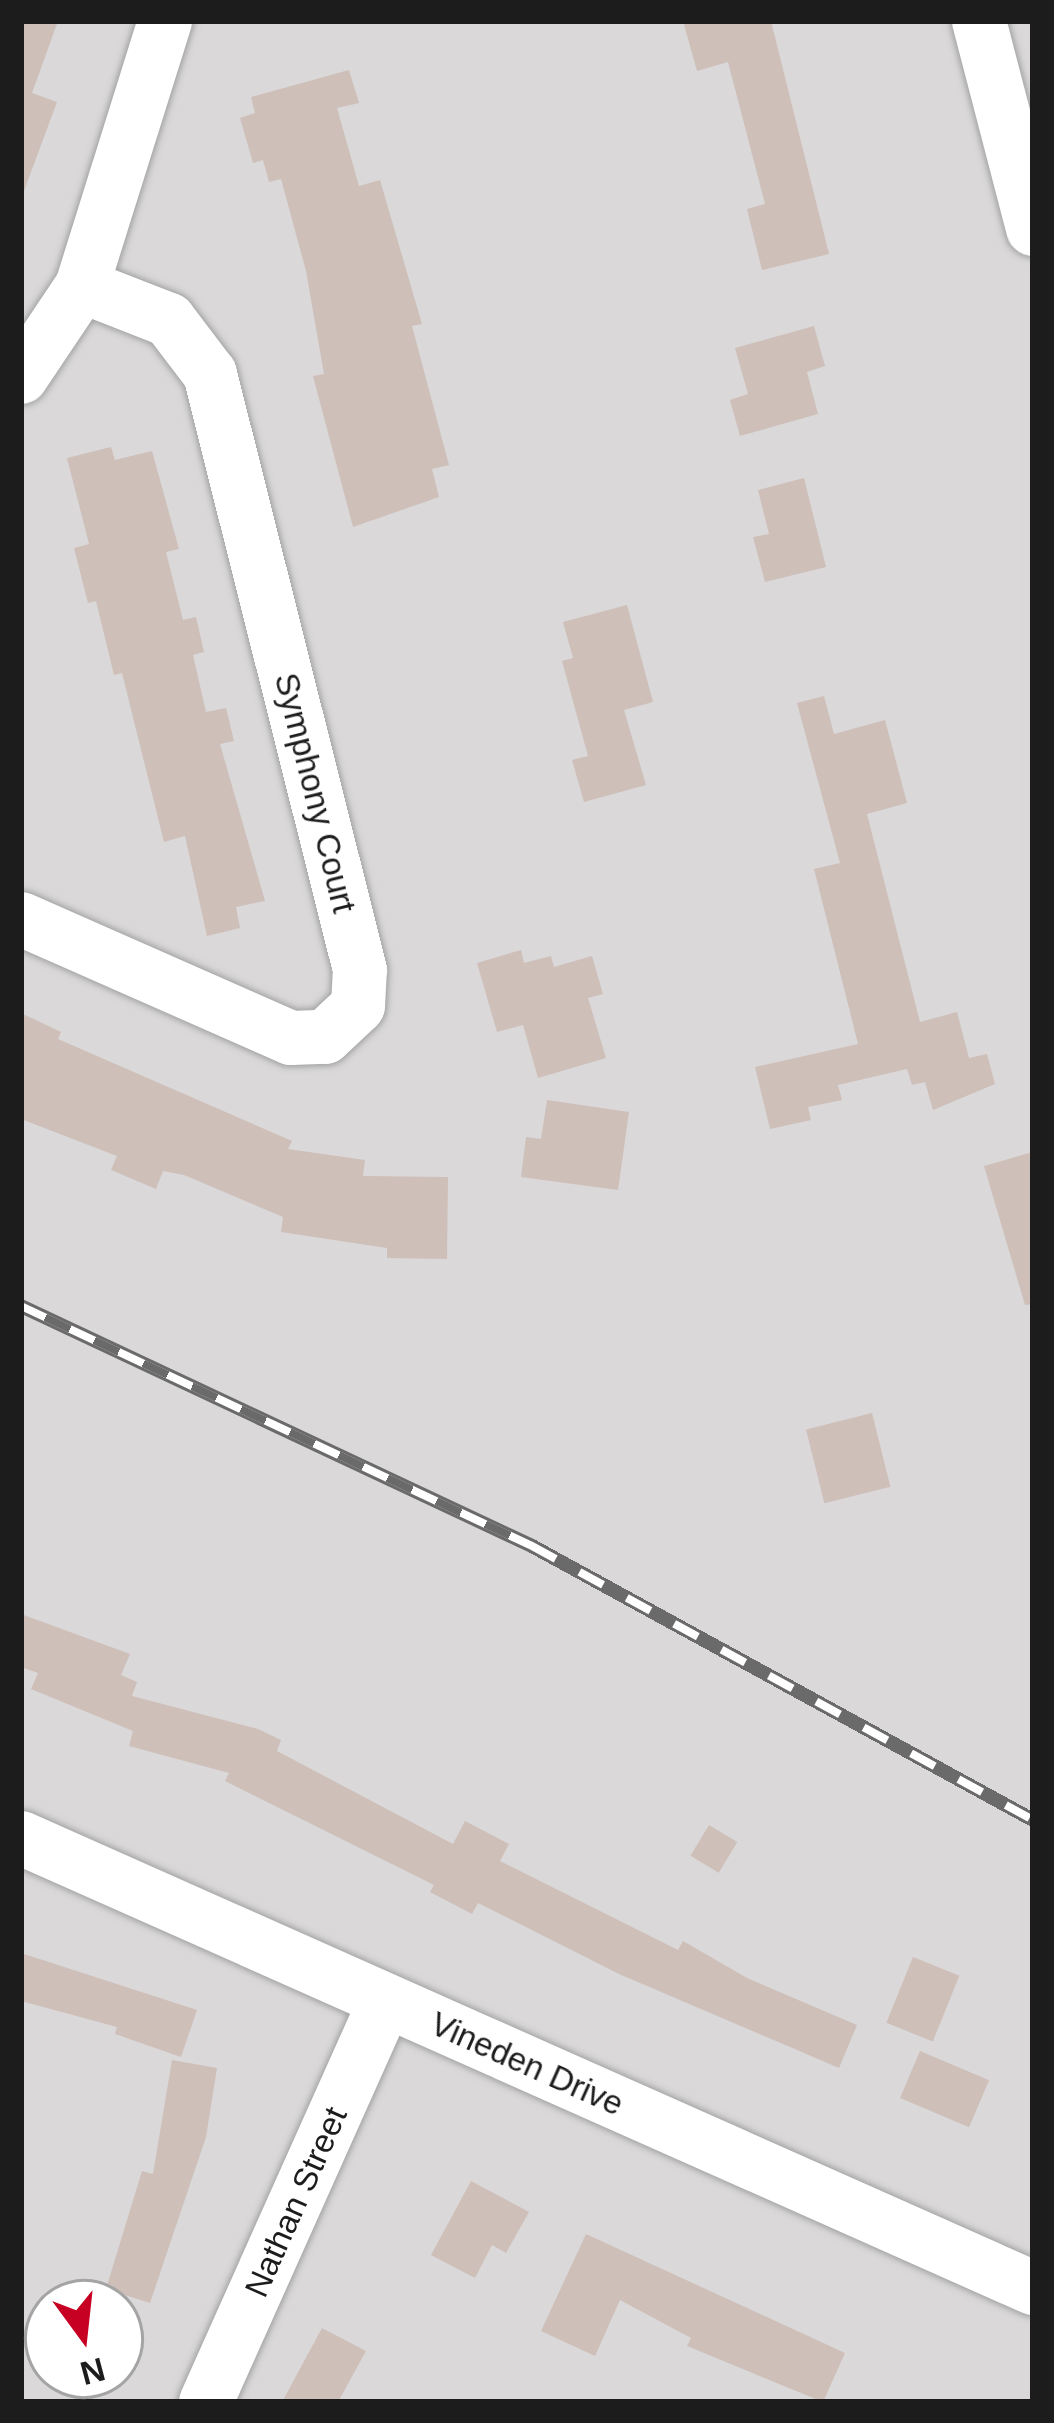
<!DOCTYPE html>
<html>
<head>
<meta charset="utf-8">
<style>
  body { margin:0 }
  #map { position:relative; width:1054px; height:2423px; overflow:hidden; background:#eee7e0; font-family:Arial,sans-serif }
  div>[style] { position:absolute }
  .residential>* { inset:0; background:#dad8d9 }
  .building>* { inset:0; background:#cebfb9; transform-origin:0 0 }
  .roads { filter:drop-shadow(0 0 3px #a3a3a3) drop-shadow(0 0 3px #a3a3a3) }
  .minor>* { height:54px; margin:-27px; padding:0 27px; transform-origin:27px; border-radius:27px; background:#fff }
  .rail>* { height:14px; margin-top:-7px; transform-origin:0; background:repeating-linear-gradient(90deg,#fff 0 27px,#6a6a6a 0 54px); box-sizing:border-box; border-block:3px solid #6a6a6a }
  span { translate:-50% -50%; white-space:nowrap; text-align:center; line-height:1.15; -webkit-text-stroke:9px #fff; paint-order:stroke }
  .street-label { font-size:33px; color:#1c1c1c }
  .frame { position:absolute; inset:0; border:24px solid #1c1c1c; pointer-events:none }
  .north { position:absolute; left:24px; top:2279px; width:120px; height:120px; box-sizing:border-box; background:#fff; border:3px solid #a4a4a4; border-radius:50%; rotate:165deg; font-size:33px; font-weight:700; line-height:48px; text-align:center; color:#1c1c1c }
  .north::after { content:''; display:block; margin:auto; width:42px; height:54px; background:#c70023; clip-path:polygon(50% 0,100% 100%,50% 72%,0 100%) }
</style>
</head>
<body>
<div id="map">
  <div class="residential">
    <div style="clip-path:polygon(evenodd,21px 21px,1033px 21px,1033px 2402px,21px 2402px,21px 21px,48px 2303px,120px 2303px,120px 2375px,48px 2375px,48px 2303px)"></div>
  </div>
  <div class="building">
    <div style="clip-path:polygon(21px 21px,58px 21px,32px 93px,57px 102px,24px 191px)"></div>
    <div style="clip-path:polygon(683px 21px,771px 21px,829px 254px,762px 270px,747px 209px,765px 204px,728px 62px,697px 71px)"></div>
    <div style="clip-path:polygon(349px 70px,359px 103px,337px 108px,359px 186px,380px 180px,422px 324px,412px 326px,449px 465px,432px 469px,439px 497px,353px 527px,313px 376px,324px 374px,306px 271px,281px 179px,269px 182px,263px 160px,253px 163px,240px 118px,255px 113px,251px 97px)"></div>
    <div style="clip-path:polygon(814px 326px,825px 366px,807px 372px,818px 414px,740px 436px,730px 400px,748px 394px,735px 348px)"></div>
    <div style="clip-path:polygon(111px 447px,115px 460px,152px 451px,179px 549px,166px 552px,183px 620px,196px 617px,204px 652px,193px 655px,206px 712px,226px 708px,234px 741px,220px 744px,265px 901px,236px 907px,240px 928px,207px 936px,185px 836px,164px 842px,122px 673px,114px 675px,96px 601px,88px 603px,74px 548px,89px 544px,67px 458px)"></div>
    <div style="clip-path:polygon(804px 478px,826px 567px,765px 582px,753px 537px,769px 534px,758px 490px)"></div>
    <div style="clip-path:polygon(627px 605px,653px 702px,624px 710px,646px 785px,584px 802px,572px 760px,588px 756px,562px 661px,573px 658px,563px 622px)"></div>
    <div style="clip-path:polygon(824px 696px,834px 734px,885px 720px,907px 803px,867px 814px,920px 1022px,957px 1012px,969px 1058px,987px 1054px,995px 1084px,933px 1110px,925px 1082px,912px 1085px,907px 1069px,838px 1085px,842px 1100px,808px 1107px,811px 1120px,770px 1129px,755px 1067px,858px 1044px,814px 869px,840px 863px,797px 703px)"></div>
    <div style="clip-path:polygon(521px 950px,524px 963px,551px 956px,554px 967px,592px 956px,603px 994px,588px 998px,606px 1058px,538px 1078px,523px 1025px,497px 1032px,477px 963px)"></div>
    <div style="clip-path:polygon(21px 1013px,61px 1032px,58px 1039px,292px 1141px,288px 1149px,365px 1160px,363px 1176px,448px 1177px,447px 1259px,387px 1258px,387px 1248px,281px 1232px,283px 1217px,184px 1175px,163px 1171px,156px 1189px,111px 1170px,117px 1156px,21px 1119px)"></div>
    <div style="clip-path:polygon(547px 1100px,629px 1112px,618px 1190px,521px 1177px,526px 1137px,541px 1139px)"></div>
    <div style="clip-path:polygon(1033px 1152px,1033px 1304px,1025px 1305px,984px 1166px)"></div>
    <div style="left:872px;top:1413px;width:76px;height:68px;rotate:76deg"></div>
    <div style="clip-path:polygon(21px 1614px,130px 1654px,121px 1675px,137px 1682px,132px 1696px,258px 1729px,281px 1740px,277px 1751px,453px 1844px,465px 1821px,509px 1844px,500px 1861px,678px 1950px,683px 1941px,747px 1978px,857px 2025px,839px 2068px,619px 1974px,478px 1903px,472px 1914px,430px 1892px,434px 1885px,225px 1781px,229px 1773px,129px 1746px,133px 1731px,31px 1689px,38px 1673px,21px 1667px)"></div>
    <div style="left:709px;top:1825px;width:33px;height:36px;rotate:31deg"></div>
    <div style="clip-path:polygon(21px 1953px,197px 2010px,181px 2057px,115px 2034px,117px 2027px,21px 2001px)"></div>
    <div style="left:913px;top:1957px;width:50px;height:71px;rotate:22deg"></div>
    <div style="left:920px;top:2051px;width:75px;height:51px;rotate:23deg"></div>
    <div style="clip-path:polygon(172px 2060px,217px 2068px,206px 2137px,150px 2303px,106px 2289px,142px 2171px,153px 2174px)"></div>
    <div style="clip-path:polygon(471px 2181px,529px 2212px,506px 2253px,492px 2245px,475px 2278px,431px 2255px)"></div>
    <div style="clip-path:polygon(586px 2234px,845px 2353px,823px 2402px,687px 2346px,691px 2338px,620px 2300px,595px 2356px,541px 2331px)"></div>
    <div style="clip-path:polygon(322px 2328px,366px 2351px,338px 2402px,282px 2402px)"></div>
  </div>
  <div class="roads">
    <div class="minor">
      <div style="left:979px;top:21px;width:215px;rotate:75.4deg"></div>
      <div style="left:21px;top:377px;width:110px;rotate:-56.2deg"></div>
      <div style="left:82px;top:286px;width:278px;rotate:-72.6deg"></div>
      <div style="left:21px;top:919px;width:295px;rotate:23.8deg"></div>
      <div style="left:291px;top:1038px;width:34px;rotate:-2deg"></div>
      <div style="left:325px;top:1037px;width:45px;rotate:-43.2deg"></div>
      <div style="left:358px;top:1006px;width:36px;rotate:-87deg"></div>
      <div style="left:360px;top:970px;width:615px;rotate:-104.13deg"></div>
      <div style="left:210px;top:374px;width:68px;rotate:-127.2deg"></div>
      <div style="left:169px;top:320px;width:93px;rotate:-158.7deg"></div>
      <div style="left:21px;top:1838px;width:1108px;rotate:23.97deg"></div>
      <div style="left:206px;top:2402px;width:438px;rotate:-65.9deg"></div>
    </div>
  </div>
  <div class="rail">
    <div style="left:21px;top:1306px;width:565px;rotate:25.16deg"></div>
    <div style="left:532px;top:1546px;width:571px;rotate:28.67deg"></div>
  </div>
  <div class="street-label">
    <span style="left:315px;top:793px;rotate:76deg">Symphony Court</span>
    <span style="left:527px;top:2064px;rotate:24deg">Vineden Drive</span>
    <span style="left:296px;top:2202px;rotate:-66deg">Nathan Street</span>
  </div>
  <div class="frame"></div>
  <div class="north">N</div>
</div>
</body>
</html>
